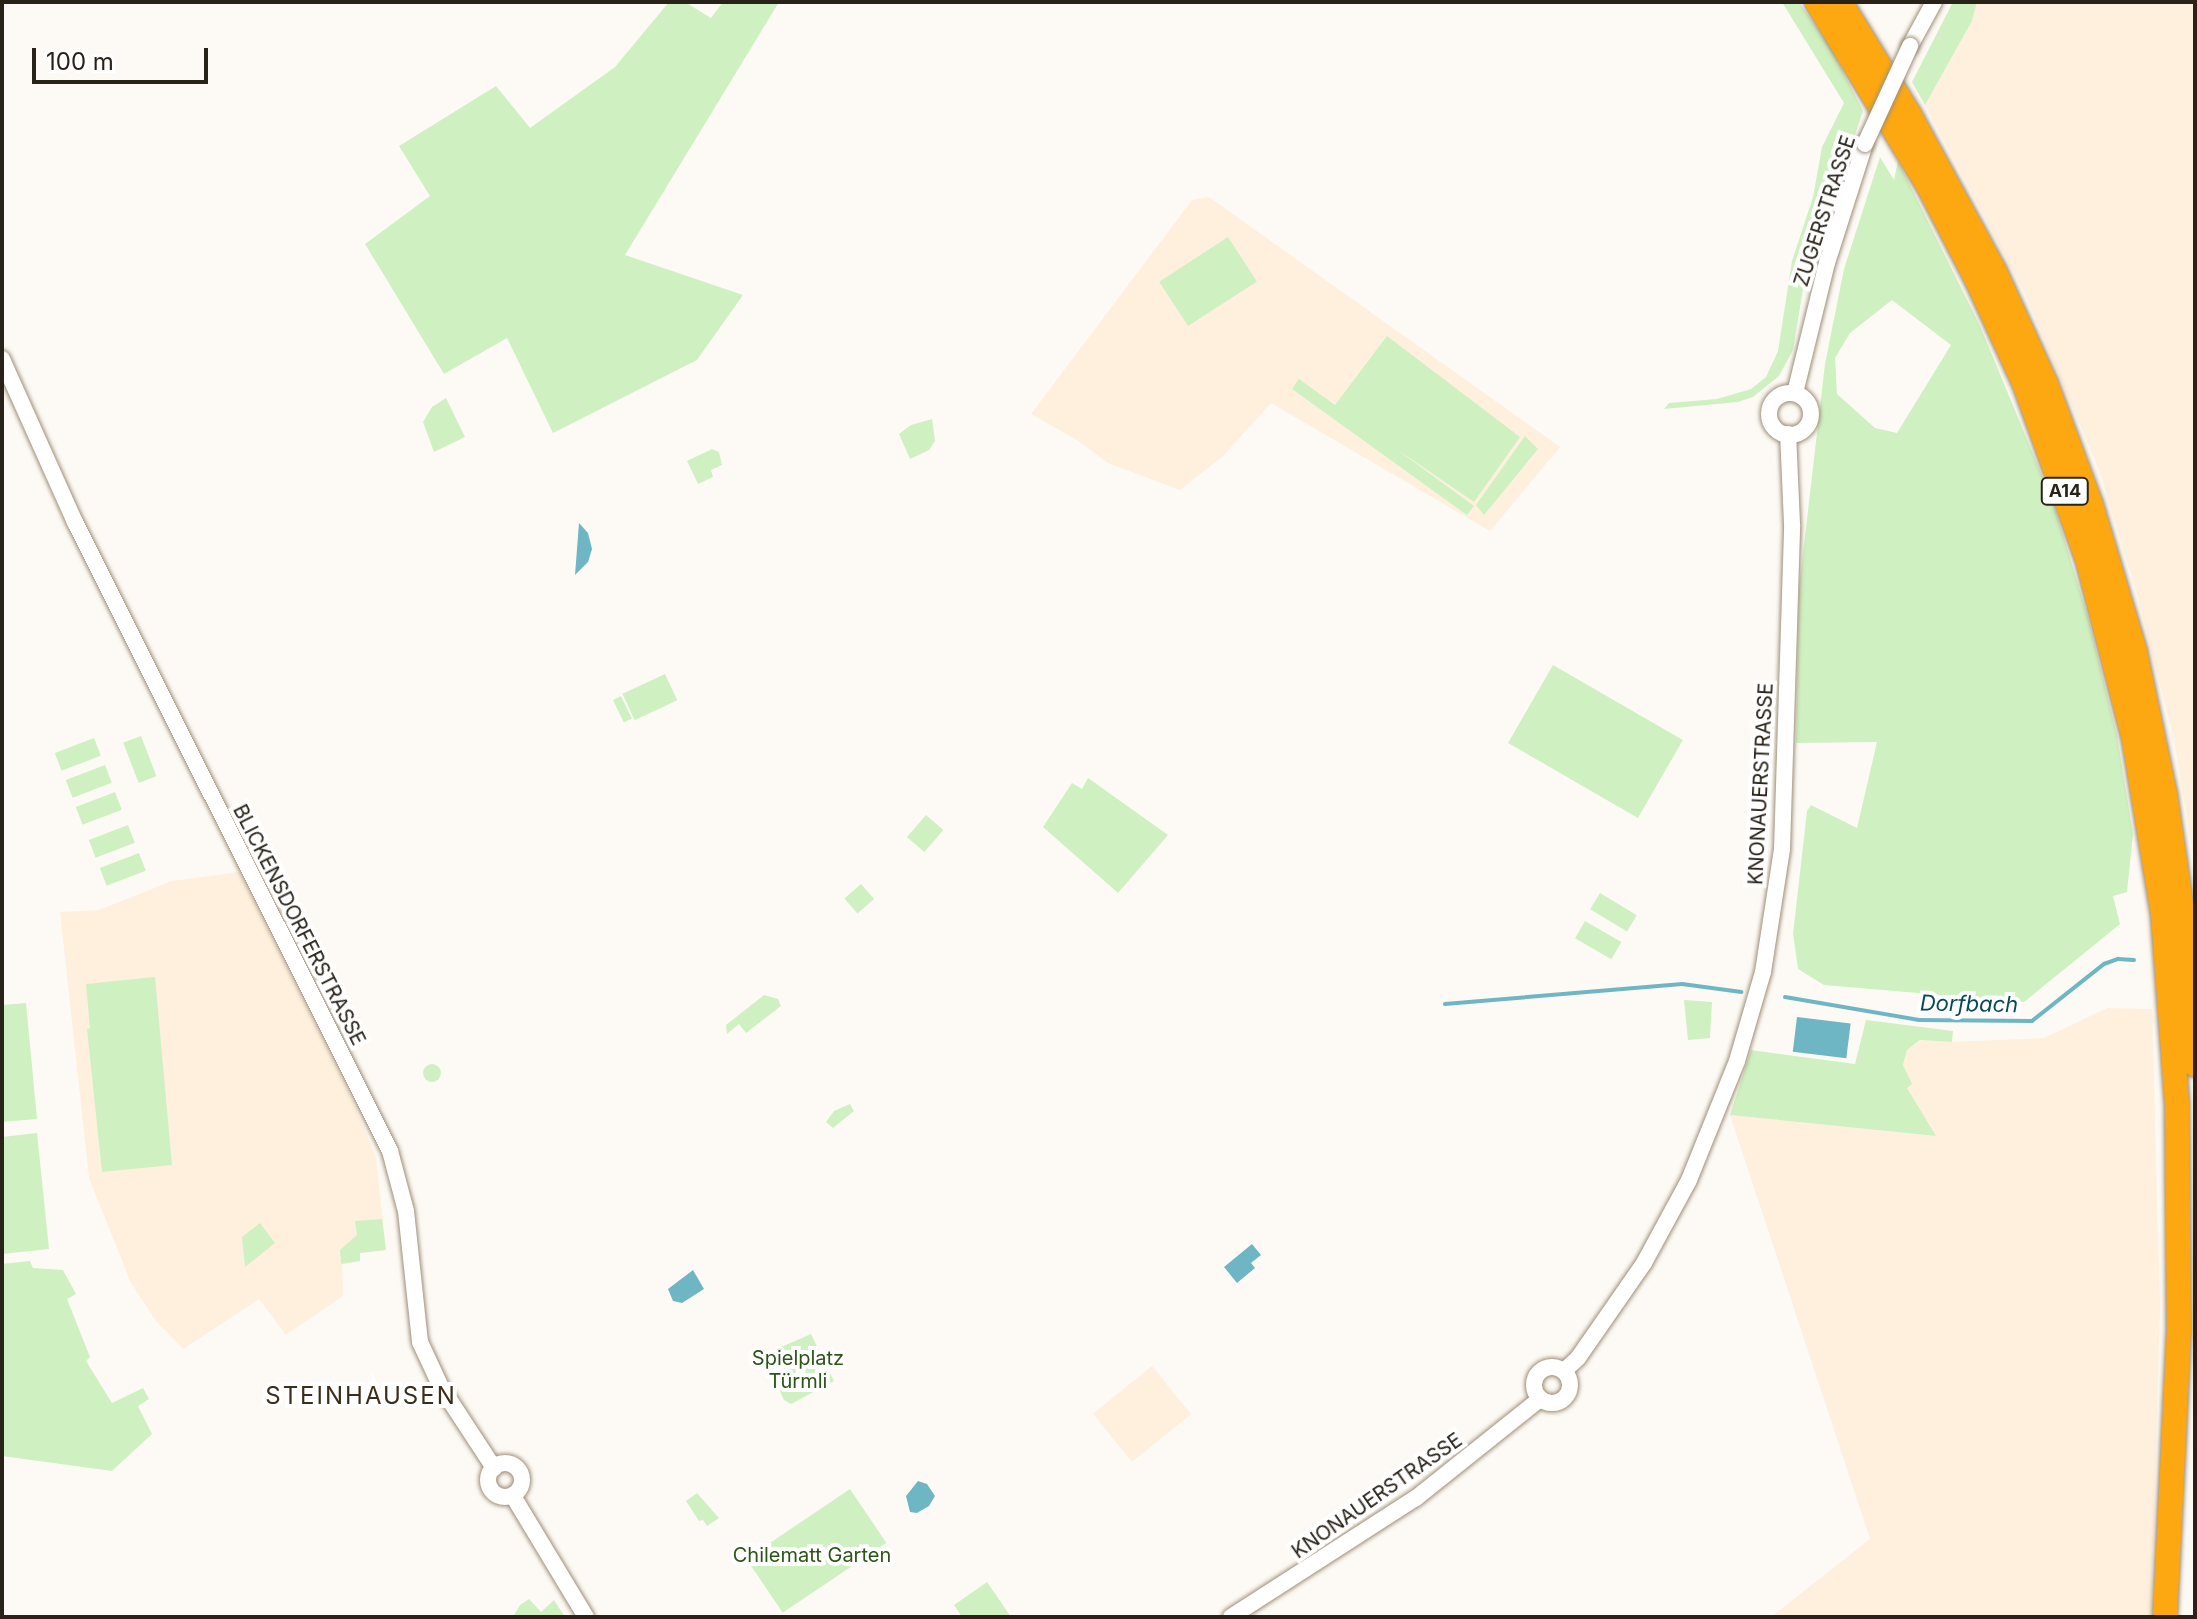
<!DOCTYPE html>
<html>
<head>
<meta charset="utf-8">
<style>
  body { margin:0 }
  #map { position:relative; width:2197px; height:1619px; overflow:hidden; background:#fdfaf5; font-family:Inter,sans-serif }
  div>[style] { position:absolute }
  .built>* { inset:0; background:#fef0dd; transform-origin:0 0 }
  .green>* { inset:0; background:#cff0c1; transform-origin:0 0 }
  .round { border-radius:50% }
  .water>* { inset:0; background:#6fb6c5; transform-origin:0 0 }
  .stream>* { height:4px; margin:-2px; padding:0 2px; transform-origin:2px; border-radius:2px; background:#6fb6c5 }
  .roads { filter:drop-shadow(0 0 2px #9f8e77) drop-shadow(0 0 2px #9f8e77) }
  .tertiary>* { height:16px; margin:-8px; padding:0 8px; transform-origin:8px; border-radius:8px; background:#fff }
  .tertiary>.ring { margin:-8px; padding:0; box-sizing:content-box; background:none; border:16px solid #fff; border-radius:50% }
  .motorway>* { height:24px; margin:-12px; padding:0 12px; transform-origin:12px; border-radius:12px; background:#fea811 }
  .bridges { filter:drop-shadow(0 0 2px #9f8e77) drop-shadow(0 0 2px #9f8e77) }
  .tertiary-bridge>* { height:16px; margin:-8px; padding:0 8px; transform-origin:8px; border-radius:8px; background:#fff }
  span { translate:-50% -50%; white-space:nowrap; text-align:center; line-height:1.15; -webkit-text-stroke:8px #fff; paint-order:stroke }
  .shield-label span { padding:2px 6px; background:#fff; border:2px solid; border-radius:6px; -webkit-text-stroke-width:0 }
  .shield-label { font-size:18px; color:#292219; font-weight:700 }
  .street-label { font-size:20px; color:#292219 }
  .park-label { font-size:20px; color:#2b5515 }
  .water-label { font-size:22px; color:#074a55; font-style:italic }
  .quarter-label { font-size:24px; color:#3c2e1a; letter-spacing:2px }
  .frame { position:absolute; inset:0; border:4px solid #292219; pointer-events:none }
  .scale { position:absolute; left:32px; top:48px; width:176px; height:36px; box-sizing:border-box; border:4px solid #292219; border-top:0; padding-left:10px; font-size:24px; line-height:28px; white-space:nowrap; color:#292219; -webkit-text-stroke:6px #fff; paint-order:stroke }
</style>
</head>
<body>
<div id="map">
  <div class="built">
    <div style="clip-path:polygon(1977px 2px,2195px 2px,2195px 866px,2174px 739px,2137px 594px,2099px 470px,2024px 291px,1925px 105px,1972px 21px)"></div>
    <div style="clip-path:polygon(1209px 197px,1560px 447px,1490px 531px,1271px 403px,1222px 457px,1180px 490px,1108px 463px,1077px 440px,1031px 414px,1192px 200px)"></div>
    <div style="clip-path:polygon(239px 872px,350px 1095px,376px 1157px,386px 1250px,360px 1253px,360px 1261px,342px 1264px,343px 1296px,286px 1335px,259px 1299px,183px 1349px,156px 1321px,131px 1283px,89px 1178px,60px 912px,99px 910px,172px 881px)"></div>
    <div style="clip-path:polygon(2107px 1008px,2152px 1009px,2160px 1308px,2151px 1617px,1771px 1617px,1870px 1539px,1730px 1115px,1935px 1136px,1907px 1088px,1903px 1065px,1907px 1050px,1921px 1040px,1952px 1042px,2044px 1038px)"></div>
    <div style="left:1152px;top:1366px;width:62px;height:76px;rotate:51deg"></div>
  </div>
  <div class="green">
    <div style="clip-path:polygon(669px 2px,685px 2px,711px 18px,723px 2px,779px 2px,625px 255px,743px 295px,697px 360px,553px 433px,507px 338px,444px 374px,365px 244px,430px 196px,399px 146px,496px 86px,530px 128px,615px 67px)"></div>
    <div style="clip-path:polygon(1782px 2px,1799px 2px,1832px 50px,1863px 111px,1803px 289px,1793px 350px,1779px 376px,1753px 397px,1738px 402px,1664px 409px,1669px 403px,1717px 399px,1751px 389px,1766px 377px,1778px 351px,1792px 261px,1813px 197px,1822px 147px,1844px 103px)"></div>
    <div style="clip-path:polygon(1953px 2px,1977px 2px,1972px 21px,1925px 105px,1912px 82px)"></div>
    <div style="clip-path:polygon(evenodd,1880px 157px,1894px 180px,1898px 161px,1980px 326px,2053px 502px,2088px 617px,2117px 735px,2133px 834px,2127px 892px,2113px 896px,2120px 924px,2024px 1002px,1824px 985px,1798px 969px,1793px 934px,1807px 811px,1811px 805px,1857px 828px,1877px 742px,1796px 743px,1799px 588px,1825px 364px,1844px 269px,1880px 157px,1892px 300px,1951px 345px,1897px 433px,1875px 428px,1837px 394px,1835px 358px,1850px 333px,1892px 300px)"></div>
    <div style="left:1228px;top:237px;width:53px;height:82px;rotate:57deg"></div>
    <div style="clip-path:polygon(1387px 336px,1520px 437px,1474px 502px,1395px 448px,1474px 506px,1467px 515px,1292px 389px,1299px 379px,1335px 405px)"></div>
    <div style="clip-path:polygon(446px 398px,465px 437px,434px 452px,423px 422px,432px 407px)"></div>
    <div style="clip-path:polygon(932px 419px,935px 441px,929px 450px,910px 459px,899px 434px,911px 425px)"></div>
    <div style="clip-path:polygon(1525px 436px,1538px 449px,1484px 515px,1476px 505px)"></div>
    <div style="clip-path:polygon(712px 449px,719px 452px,722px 465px,711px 470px,713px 477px,698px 484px,687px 461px)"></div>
    <div style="left:1553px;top:665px;width:150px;height:90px;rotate:30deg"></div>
    <div style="left:665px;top:674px;width:29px;height:47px;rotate:65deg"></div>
    <div style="left:621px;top:696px;width:25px;height:9px;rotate:64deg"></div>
    <div style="left:141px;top:736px;width:43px;height:19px;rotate:69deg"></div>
    <div style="left:94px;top:738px;width:19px;height:42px;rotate:69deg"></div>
    <div style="left:105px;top:765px;width:19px;height:42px;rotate:69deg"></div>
    <div style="clip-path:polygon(1088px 778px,1168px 835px,1118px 893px,1043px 827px,1072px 783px,1082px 789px)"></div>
    <div style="left:115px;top:792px;width:19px;height:42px;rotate:69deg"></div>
    <div style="left:926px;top:815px;width:23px;height:29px;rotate:41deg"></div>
    <div style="left:128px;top:825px;width:19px;height:42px;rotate:69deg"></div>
    <div style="left:139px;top:853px;width:19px;height:42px;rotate:69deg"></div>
    <div style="left:861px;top:884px;width:20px;height:22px;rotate:49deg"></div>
    <div style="left:1600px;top:893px;width:43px;height:19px;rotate:31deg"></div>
    <div style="left:1585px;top:921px;width:42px;height:20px;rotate:30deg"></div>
    <div style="clip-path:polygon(155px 977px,172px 1165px,102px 1172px,87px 1029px,90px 1028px,86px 984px)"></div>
    <div style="clip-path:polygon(764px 995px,778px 999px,781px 1006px,746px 1033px,739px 1024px,727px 1034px,726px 1025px)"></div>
    <div style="clip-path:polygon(1684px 1000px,1712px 1002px,1710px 1038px,1688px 1040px)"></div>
    <div style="clip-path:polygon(26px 1003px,37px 1119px,2px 1122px,2px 1005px)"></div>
    <div style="clip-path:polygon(1866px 1020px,1953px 1031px,1952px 1042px,1920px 1040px,1907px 1050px,1903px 1065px,1912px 1084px,1907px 1088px,1936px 1136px,1730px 1115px,1751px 1050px,1855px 1064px)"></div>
    <div class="round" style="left:423px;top:1064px;width:18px;height:18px"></div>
    <div style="clip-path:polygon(850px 1104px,854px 1111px,833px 1128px,826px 1122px,834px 1111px)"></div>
    <div style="clip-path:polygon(37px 1133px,49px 1249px,2px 1254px,2px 1137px)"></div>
    <div style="clip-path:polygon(382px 1219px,386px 1250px,360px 1253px,360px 1261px,341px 1264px,340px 1250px,357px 1235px,355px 1221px)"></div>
    <div style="clip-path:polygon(260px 1223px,275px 1243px,245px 1267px,242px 1237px)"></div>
    <div style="clip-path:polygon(30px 1261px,33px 1268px,63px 1270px,76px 1294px,67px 1299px,90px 1357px,86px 1361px,112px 1403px,143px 1388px,149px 1399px,138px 1406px,152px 1434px,112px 1471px,2px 1456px,2px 1264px)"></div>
    <div style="clip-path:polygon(811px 1334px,834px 1381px,791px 1404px,784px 1400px,763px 1355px)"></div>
    <div style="left:850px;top:1489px;width:65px;height:125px;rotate:56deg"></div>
    <div style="clip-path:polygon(697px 1493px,719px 1518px,707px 1526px,703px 1520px,699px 1521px,686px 1501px)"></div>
    <div style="clip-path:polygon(987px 1582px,1011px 1617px,962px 1617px,954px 1605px)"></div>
    <div style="clip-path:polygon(529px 1599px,541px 1612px,554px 1600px,565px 1617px,513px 1617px,520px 1605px)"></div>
  </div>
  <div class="water">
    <div style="clip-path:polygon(579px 523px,588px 533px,592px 549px,588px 562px,575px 575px)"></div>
    <div style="left:1797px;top:1017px;width:54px;height:35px;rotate:7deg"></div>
    <div style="clip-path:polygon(1252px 1244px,1261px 1255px,1251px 1263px,1255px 1268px,1237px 1283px,1224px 1267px)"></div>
    <div style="clip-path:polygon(693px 1270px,704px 1289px,682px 1303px,673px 1301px,668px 1289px)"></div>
    <div style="clip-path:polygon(918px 1481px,927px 1484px,935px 1496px,929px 1506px,917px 1513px,910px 1512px,906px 1496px)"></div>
  </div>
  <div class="stream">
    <div style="left:1785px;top:997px;width:136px;rotate:9.7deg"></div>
    <div style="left:1919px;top:1020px;width:113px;rotate:0.5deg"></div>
    <div style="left:2032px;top:1021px;width:92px;rotate:-38.4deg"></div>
    <div style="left:2104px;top:964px;width:15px;rotate:-20deg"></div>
    <div style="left:2118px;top:959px;width:16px;rotate:4deg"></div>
    <div style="left:1445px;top:1004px;width:238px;rotate:-4.8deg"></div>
    <div style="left:1682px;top:984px;width:60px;rotate:7.7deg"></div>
  </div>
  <div class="roads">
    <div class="tertiary">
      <div style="left:1910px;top:46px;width:50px;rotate:-61.4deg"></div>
      <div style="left:2px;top:359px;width:179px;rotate:65.9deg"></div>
      <div style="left:75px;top:522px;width:703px;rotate:63.4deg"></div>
      <div style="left:390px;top:1151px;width:62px;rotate:75.1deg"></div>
      <div style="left:406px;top:1211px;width:132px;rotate:83.9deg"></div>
      <div style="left:420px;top:1342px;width:50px;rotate:65deg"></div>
      <div style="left:441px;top:1387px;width:97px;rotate:56.8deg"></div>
      <div style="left:1795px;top:393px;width:134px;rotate:-76.2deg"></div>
      <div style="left:1827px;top:263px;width:125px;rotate:-72.3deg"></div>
      <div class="ring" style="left:1769px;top:393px;width:26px;height:26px"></div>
      <div class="ring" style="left:1534px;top:1367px;width:20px;height:20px"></div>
      <div style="left:1564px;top:1371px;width:19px;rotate:-43deg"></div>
      <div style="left:1578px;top:1358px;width:116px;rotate:-55.2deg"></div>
      <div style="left:1644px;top:1263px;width:94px;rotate:-61.5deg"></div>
      <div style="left:1689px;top:1180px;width:128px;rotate:-68deg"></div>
      <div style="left:1737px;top:1061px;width:93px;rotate:-73.7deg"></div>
      <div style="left:1763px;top:972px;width:124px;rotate:-81.2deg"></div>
      <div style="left:1782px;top:849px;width:325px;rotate:-88.2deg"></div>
      <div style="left:1792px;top:524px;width:90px;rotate:-92.5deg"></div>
      <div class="ring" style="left:488px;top:1463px;width:18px;height:18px"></div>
      <div style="left:513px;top:1496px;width:141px;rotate:58.9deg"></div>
      <div style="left:1231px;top:1617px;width:220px;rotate:-32.8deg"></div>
      <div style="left:1416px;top:1498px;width:159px;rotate:-38.6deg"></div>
    </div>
    <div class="motorway">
      <div style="left:1817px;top:2px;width:216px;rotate:58.8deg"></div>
      <div style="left:1929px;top:187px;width:105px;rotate:62.7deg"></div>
      <div style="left:1977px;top:280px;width:115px;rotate:65.4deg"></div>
      <div style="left:2025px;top:385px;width:187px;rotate:70.3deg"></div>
      <div style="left:2088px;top:561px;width:184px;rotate:75.5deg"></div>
      <div style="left:2134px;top:739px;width:177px;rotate:80.6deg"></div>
      <div style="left:2163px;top:914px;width:192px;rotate:85.8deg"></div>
      <div style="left:2177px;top:1105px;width:224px;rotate:89.5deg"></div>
      <div style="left:2179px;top:1329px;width:288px;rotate:92.8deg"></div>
      <div style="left:1840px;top:2px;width:134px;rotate:58.4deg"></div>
      <div style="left:1910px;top:116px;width:175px;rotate:61.4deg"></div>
      <div style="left:1994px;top:270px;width:125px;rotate:65.5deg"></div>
      <div style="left:2046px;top:384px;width:129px;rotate:69.6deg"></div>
      <div style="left:2091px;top:505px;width:153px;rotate:73.3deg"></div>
      <div style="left:2135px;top:652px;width:145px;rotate:78.1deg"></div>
      <div style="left:2165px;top:794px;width:125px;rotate:81.7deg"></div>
      <div style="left:2183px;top:918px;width:147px;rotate:85.3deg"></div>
    </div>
  </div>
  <div class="bridges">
    <div class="tertiary-bridge">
      <div style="left:1865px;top:144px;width:108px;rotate:-65.3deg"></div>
    </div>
  </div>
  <div class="shield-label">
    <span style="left:2065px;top:491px">A14</span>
  </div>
  <div class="street-label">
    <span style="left:1825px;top:211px;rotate:-72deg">ZUGERSTRASSE</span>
    <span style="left:1761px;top:784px;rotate:-87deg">KNONAUERSTRASSE</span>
    <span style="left:299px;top:925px;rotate:63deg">BLICKENSDORFERSTRASSE</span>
    <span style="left:1377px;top:1496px;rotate:-35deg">KNONAUERSTRASSE</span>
  </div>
  <div class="park-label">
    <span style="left:798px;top:1370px">Spielplatz<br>Türmli</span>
    <span style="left:812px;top:1555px">Chilematt Garten</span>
  </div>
  <div class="water-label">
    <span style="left:1969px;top:1004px;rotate:1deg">Dorfbach</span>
  </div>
  <div class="quarter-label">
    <span style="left:361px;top:1396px">STEINHAUSEN</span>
  </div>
  <div class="frame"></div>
  <div class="scale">100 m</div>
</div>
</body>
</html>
